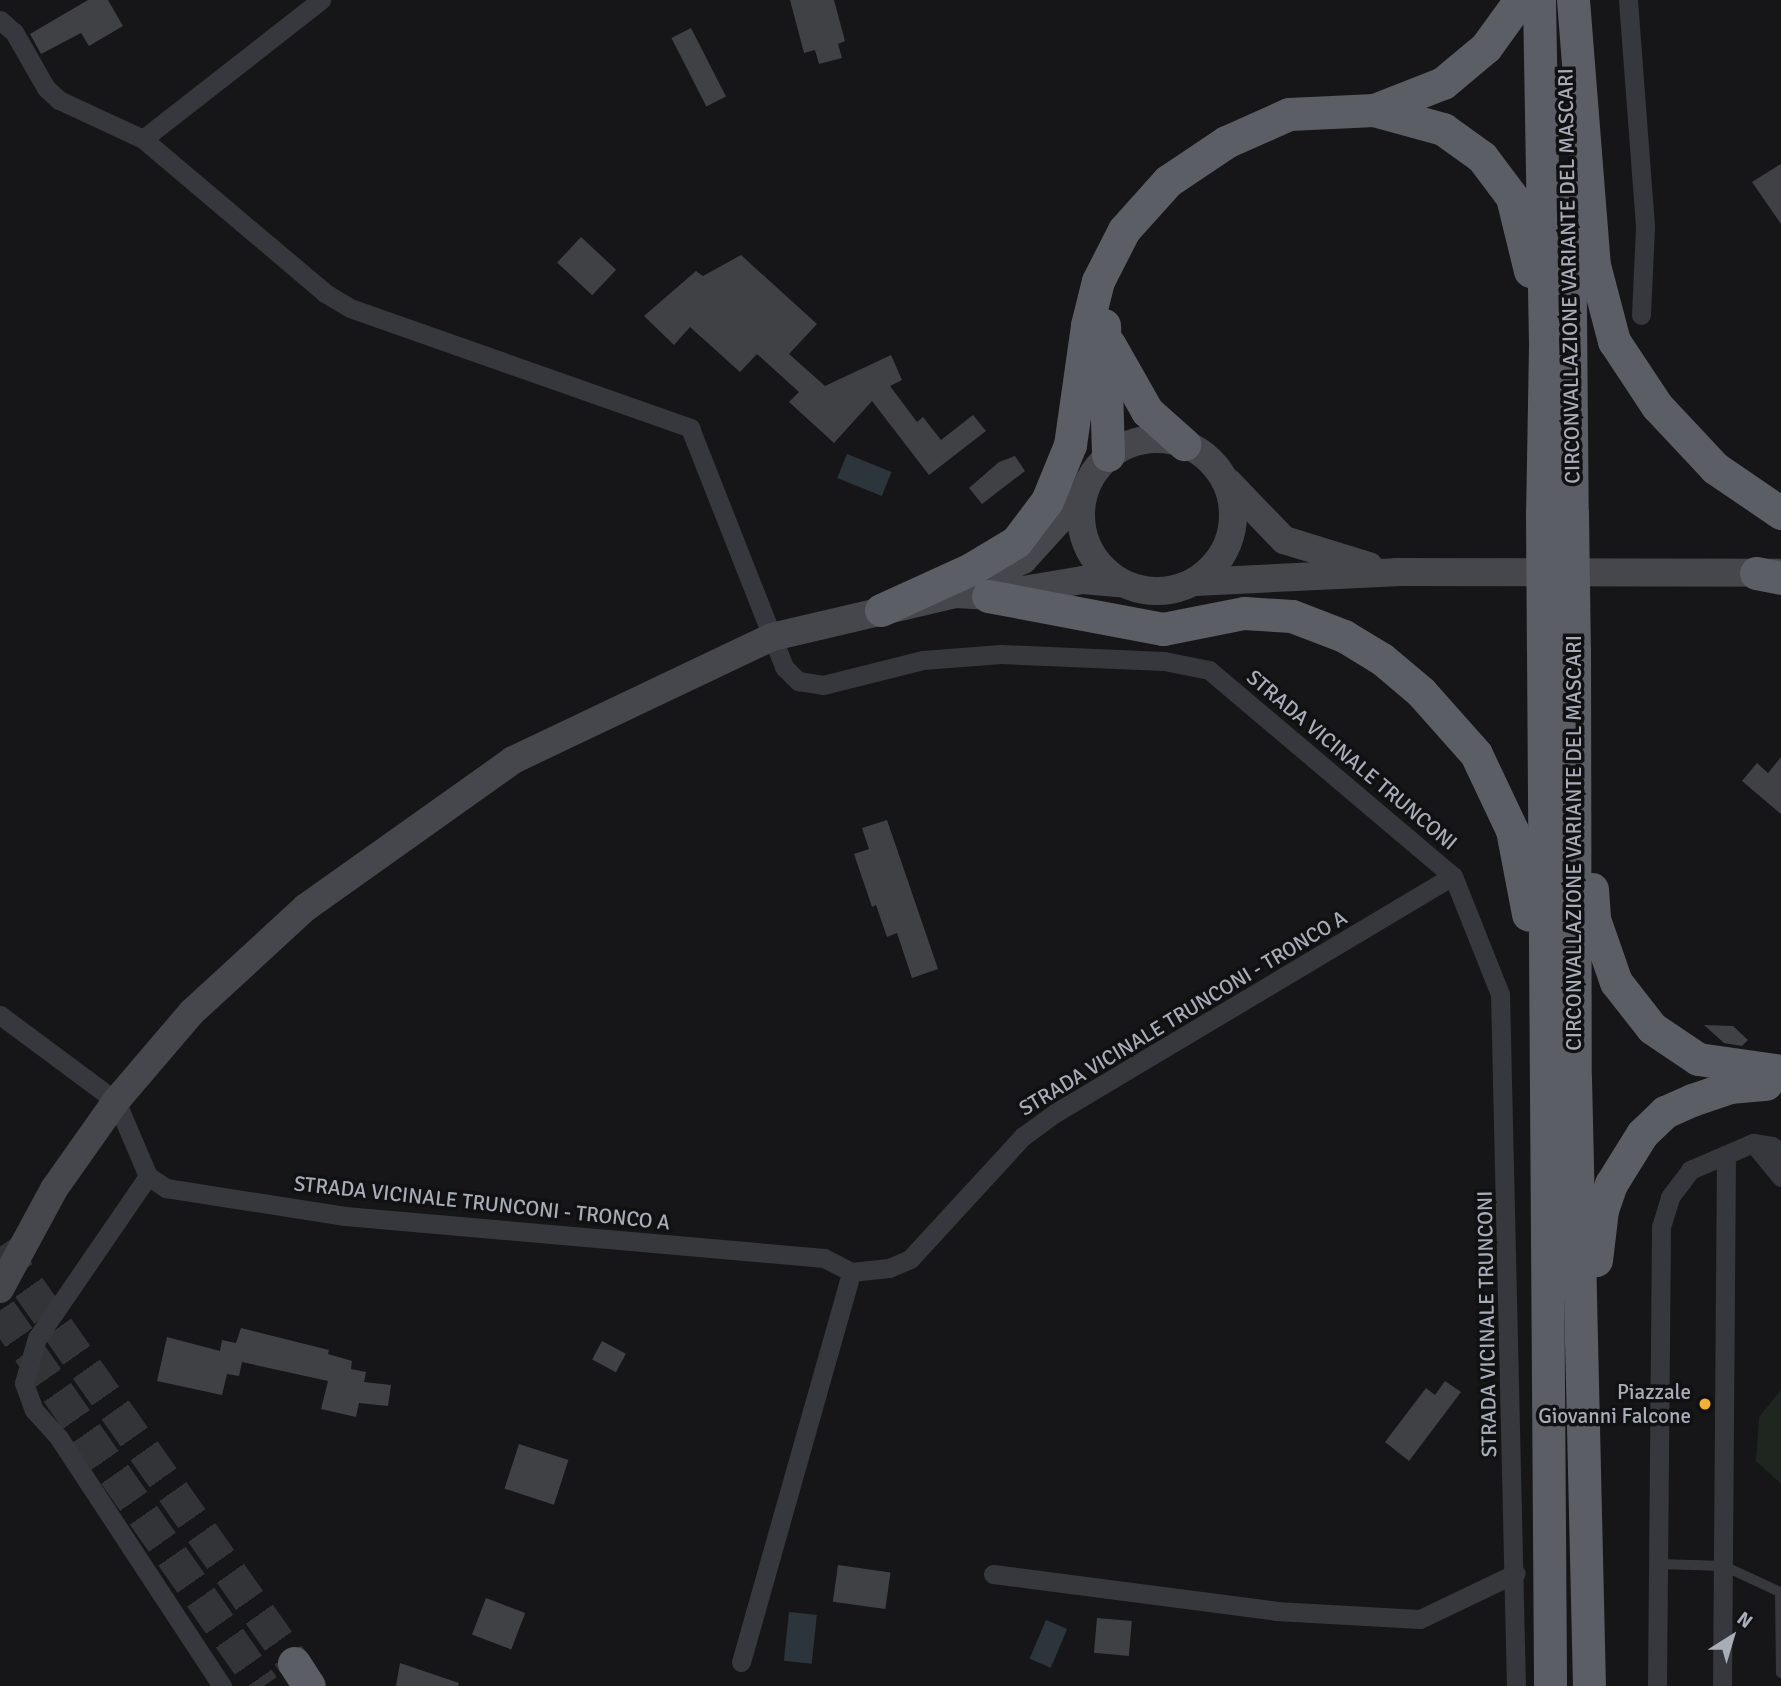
<!DOCTYPE html>
<html>
<head>
<meta charset="utf-8">
<style>
  body { margin:0 }
  #map { position:relative; width:1781px; height:1686px; overflow:hidden; background:#161618; font-family:Signika,sans-serif }
  div>[style] { position:absolute }
  .green>* { inset:0; background:#1e261f }
  .water>* { inset:0; background:#2c353c; transform-origin:0 0 }
  .building>* { inset:0; background:#404145; transform-origin:0 0 }
  .trunk-tunnel>* { height:33px; margin-top:-16.5px; transform-origin:0; background:repeating-linear-gradient(90deg,#333438 0 33px,transparent 0 50px) }
  .service>* { height:10px; margin:-5px; padding:0 5px; transform-origin:5px; border-radius:5px; background:#37383d }
  .minor>* { height:19px; margin:-9.5px; padding:0 9.5px; transform-origin:9.5px; border-radius:9.5px; background:#37383d }
  .secondary>* { height:28px; margin:-14px; padding:0 14px; transform-origin:14px; border-radius:14px; background:#45474d }
  .secondary>.ring { margin:-14px; padding:0; box-sizing:content-box; background:none; border:28px solid #45474d; border-radius:50% }
  .trunk>* { height:33px; margin:-16.5px; padding:0 16.5px; transform-origin:16.5px; border-radius:16.5px; background:#5b5e65 }
  .trunk-bridge>* { height:33px; margin:-16.5px; padding:0 16.5px; transform-origin:16.5px; border-radius:16.5px; background:#5b5e65 }
  .dots>* { width:19px; height:19px; translate:-50% -50%; box-sizing:border-box; border:4px solid #111113; border-radius:50% }
  span { translate:-50% -50%; white-space:nowrap; text-align:center; line-height:1.15; -webkit-text-stroke:7px #111113; paint-order:stroke }
  .street-label { font-size:21px; color:#a8adb8 }
  .poi-label { font-size:21px; color:#a8adb8 }
  .right { translate:-100% -50%; text-align:right }
  .north { position:absolute; left:1697px; top:1602px; width:70px; height:70px; -webkit-text-stroke:5px #111113; paint-order:stroke; rotate:37deg; font-size:19px; font-weight:700; line-height:28px; text-align:center; color:#a8adb8 }
  .north::after { content:''; display:block; margin:auto; width:24px; height:32px; background:#a8adb8; clip-path:polygon(50% 0,100% 100%,50% 72%,0 100%) }
</style>
</head>
<body>
<div id="map">
  <div class="green">
    <div style="clip-path:polygon(1781px 1390px,1781px 1484px,1756px 1461px,1759px 1417px)"></div>
  </div>
  <div class="water">
    <div style="left:847px;top:454px;width:48px;height:26px;rotate:22deg"></div>
    <div style="left:789px;top:1612px;width:28px;height:49px;rotate:6deg"></div>
    <div style="left:1046px;top:1620px;width:23px;height:42px;rotate:23deg"></div>
  </div>
  <div class="building">
    <div style="clip-path:polygon(88px 0,108px 0,123px 26px,89px 46px,81px 33px,41px 54px,30px 34px)"></div>
    <div style="clip-path:polygon(790px 0,834px 0,845px 41px,838px 44px,842px 58px,819px 64px,815px 50px,804px 53px)"></div>
    <div style="left:691px;top:28px;width:77px;height:22px;rotate:63deg"></div>
    <div style="clip-path:polygon(1781px 164px,1781px 224px,1752px 182px)"></div>
    <div style="left:581px;top:237px;width:48px;height:35px;rotate:43deg"></div>
    <div style="clip-path:polygon(741px 255px,817px 324px,789px 354px,825px 386px,891px 355px,902px 380px,890px 386px,917px 422px,923px 417px,941px 440px,973px 415px,986px 431px,929px 475px,872px 401px,834px 443px,789px 402px,799px 392px,757px 354px,740px 372px,690px 327px,674px 345px,644px 316px,696px 271px,703px 276px)"></div>
    <div style="clip-path:polygon(1015px 456px,1025px 471px,982px 504px,969px 488px,999px 462px)"></div>
    <div style="clip-path:polygon(1781px 757px,1781px 814px,1742px 781px,1757px 763px,1768px 773px)"></div>
    <div style="clip-path:polygon(887px 820px,938px 969px,912px 978px,897px 933px,887px 937px,876px 905px,872px 907px,854px 854px,869px 849px,862px 828px)"></div>
    <div style="clip-path:polygon(1704px 1025px,1733px 1026px,1748px 1040px,1742px 1046px,1724px 1043px)"></div>
    <div style="clip-path:polygon(241px 1328px,329px 1350px,328px 1354px,352px 1361px,351px 1369px,366px 1372px,364px 1382px,391px 1385px,388px 1406px,359px 1403px,356px 1417px,321px 1409px,328px 1381px,242px 1362px,239px 1376px,227px 1374px,222px 1395px,157px 1381px,167px 1337px,220px 1351px,222px 1340px,236px 1343px)"></div>
    <div style="left:602px;top:1341px;width:27px;height:21px;rotate:28deg"></div>
    <div style="clip-path:polygon(1445px 1381px,1461px 1392px,1409px 1461px,1385px 1442px,1426px 1388px,1435px 1395px)"></div>
    <div style="left:519px;top:1444px;width:52px;height:47px;rotate:18deg"></div>
    <div style="left:838px;top:1565px;width:53px;height:37px;rotate:8deg"></div>
    <div style="left:486px;top:1598px;width:42px;height:39px;rotate:21deg"></div>
    <div style="left:1097px;top:1618px;width:35px;height:35px;rotate:5deg"></div>
    <div style="clip-path:polygon(400px 1663px,459px 1683px,458px 1686px,396px 1686px)"></div>
  </div>
  <div class="trunk-tunnel">
    <div style="left:0;top:1246px;width:510px;rotate:54.81deg"></div>
    <div style="left:0;top:1310px;width:459px;rotate:55deg"></div>
  </div>
  <div class="service">
    <div style="left:1659px;top:1564px;width:65px;rotate:1.8deg"></div>
    <div style="left:1724px;top:1566px;width:62px;rotate:24.9deg"></div>
    <div style="left:1780px;top:1592px;width:81px;rotate:89.3deg"></div>
  </div>
  <div class="minor">
    <div style="left:1628px;top:0;width:228px;rotate:85.7deg"></div>
    <div style="left:1645px;top:227px;width:88px;rotate:92.6deg"></div>
    <div style="left:0;top:20px;width:18px;rotate:41deg"></div>
    <div style="left:14px;top:32px;width:64px;rotate:60.3deg"></div>
    <div style="left:46px;top:88px;width:18px;rotate:43deg"></div>
    <div style="left:59px;top:100px;width:93px;rotate:24.9deg"></div>
    <div style="left:143px;top:139px;width:238px;rotate:40.2deg"></div>
    <div style="left:325px;top:293px;width:29px;rotate:31deg"></div>
    <div style="left:350px;top:308px;width:361px;rotate:19.4deg"></div>
    <div style="left:690px;top:428px;width:257px;rotate:68.5deg"></div>
    <div style="left:784px;top:667px;width:20px;rotate:45deg"></div>
    <div style="left:798px;top:681px;width:25px;rotate:9deg"></div>
    <div style="left:823px;top:685px;width:103px;rotate:-14deg"></div>
    <div style="left:923px;top:660px;width:78px;rotate:-4.4deg"></div>
    <div style="left:1001px;top:654px;width:163px;rotate:2.5deg"></div>
    <div style="left:1164px;top:661px;width:46px;rotate:11.3deg"></div>
    <div style="left:1209px;top:670px;width:319px;rotate:40.2deg"></div>
    <div style="left:1453px;top:876px;width:127px;rotate:68.3deg"></div>
    <div style="left:1500px;top:994px;width:692px;rotate:88.68deg"></div>
    <div style="left:143px;top:139px;width:226px;rotate:-38deg"></div>
    <div style="left:0;top:1015px;width:144px;rotate:36.6deg"></div>
    <div style="left:116px;top:1101px;width:82px;rotate:66.9deg"></div>
    <div style="left:148px;top:1176px;width:22px;rotate:34deg"></div>
    <div style="left:166px;top:1188px;width:181px;rotate:8.9deg"></div>
    <div style="left:345px;top:1216px;width:481px;rotate:5deg"></div>
    <div style="left:824px;top:1258px;width:30px;rotate:27deg"></div>
    <div style="left:851px;top:1272px;width:38px;rotate:-6deg"></div>
    <div style="left:889px;top:1268px;width:23px;rotate:-23deg"></div>
    <div style="left:910px;top:1259px;width:166px;rotate:-47.4deg"></div>
    <div style="left:1022px;top:1137px;width:41px;rotate:-36deg"></div>
    <div style="left:1055px;top:1113px;width:463px;rotate:-30.8deg"></div>
    <div style="left:1753px;top:1143px;width:44px;rotate:50.5deg"></div>
    <div style="left:148px;top:1176px;width:196px;rotate:124.4deg"></div>
    <div style="left:37px;top:1338px;width:47px;rotate:106.1deg"></div>
    <div style="left:24px;top:1383px;width:29px;rotate:70deg"></div>
    <div style="left:34px;top:1410px;width:38px;rotate:48deg"></div>
    <div style="left:59px;top:1438px;width:297px;rotate:56.7deg"></div>
    <div style="left:993px;top:1574px;width:285px;rotate:7.4deg"></div>
    <div style="left:1276px;top:1611px;width:144px;rotate:3.2deg"></div>
    <div style="left:1420px;top:1619px;width:106px;rotate:-25.6deg"></div>
    <div style="left:741px;top:1662px;width:405px;rotate:-74.2deg"></div>
    <div style="left:1657px;top:1686px;width:459px;rotate:-89.5deg"></div>
    <div style="left:1661px;top:1227px;width:31px;rotate:-73deg"></div>
    <div style="left:1670px;top:1197px;width:34px;rotate:-53deg"></div>
    <div style="left:1690px;top:1170px;width:69px;rotate:-23.2deg"></div>
    <div style="left:1753px;top:1143px;width:19px;rotate:9deg"></div>
    <div style="left:1772px;top:1146px;width:11px;rotate:38deg"></div>
    <div style="left:1722px;top:1686px;width:531px;rotate:-89.57deg"></div>
  </div>
  <div class="secondary">
    <div class="ring" style="left:1081px;top:439px;width:124px;height:124px"></div>
    <div style="left:1228px;top:482px;width:81px;rotate:46deg"></div>
    <div style="left:1284px;top:540px;width:89px;rotate:17deg"></div>
    <div style="left:1195px;top:582px;width:201px;rotate:-2.8deg"></div>
    <div style="left:1396px;top:572px;width:382px;rotate:0.1deg"></div>
    <div style="left:967px;top:588px;width:63px;rotate:-26.6deg"></div>
    <div style="left:1023px;top:560px;width:89px;rotate:-47.7deg"></div>
    <div style="left:0;top:1289px;width:114px;rotate:-61.6deg"></div>
    <div style="left:54px;top:1189px;width:108px;rotate:-54.8deg"></div>
    <div style="left:116px;top:1101px;width:117px;rotate:-49.5deg"></div>
    <div style="left:192px;top:1012px;width:154px;rotate:-42.6deg"></div>
    <div style="left:305px;top:908px;width:255px;rotate:-35.4deg"></div>
    <div style="left:513px;top:760px;width:287px;rotate:-25.4deg"></div>
    <div style="left:772px;top:637px;width:188px;rotate:-13.2deg"></div>
    <div style="left:955px;top:594px;width:33px;rotate:3deg"></div>
    <div style="left:988px;top:596px;width:96px;rotate:-9.6deg"></div>
    <div style="left:1083px;top:580px;width:37px;rotate:5deg"></div>
  </div>
  <div class="trunk">
    <div style="left:1539px;top:0;width:346px;rotate:89deg"></div>
    <div style="left:1545px;top:346px;width:167px;rotate:91deg"></div>
    <div style="left:1573px;top:0;width:266px;rotate:85.5deg"></div>
    <div style="left:1594px;top:265px;width:79px;rotate:75.3deg"></div>
    <div style="left:1614px;top:341px;width:78px;rotate:56.5deg"></div>
    <div style="left:1657px;top:406px;width:85px;rotate:46.9deg"></div>
    <div style="left:1715px;top:468px;width:80px;rotate:34.3deg"></div>
    <div style="left:1374px;top:110px;width:72px;rotate:15.4deg"></div>
    <div style="left:1443px;top:129px;width:48px;rotate:35.7deg"></div>
    <div style="left:1482px;top:157px;width:50px;rotate:53.1deg"></div>
    <div style="left:1512px;top:197px;width:76px;rotate:76.3deg"></div>
    <div style="left:1569px;top:200px;width:313px;rotate:89.5deg"></div>
    <div style="left:1104px;top:325px;width:130px;rotate:88.2deg"></div>
    <div style="left:1109px;top:344px;width:77px;rotate:60.4deg"></div>
    <div style="left:1147px;top:411px;width:50px;rotate:41.7deg"></div>
    <div style="left:1756px;top:573px;width:25px;rotate:11deg"></div>
    <div style="left:988px;top:596px;width:178px;rotate:10.7deg"></div>
    <div style="left:1163px;top:629px;width:83px;rotate:-11.2deg"></div>
    <div style="left:1244px;top:613px;width:48px;rotate:3.6deg"></div>
    <div style="left:1292px;top:616px;width:56px;rotate:21deg"></div>
    <div style="left:1344px;top:636px;width:44px;rotate:31.2deg"></div>
    <div style="left:1382px;top:659px;width:51px;rotate:40.2deg"></div>
    <div style="left:1421px;top:692px;width:83px;rotate:48.4deg"></div>
    <div style="left:1476px;top:754px;width:84px;rotate:64.7deg"></div>
    <div style="left:1512px;top:830px;width:86px;rotate:79.2deg"></div>
    <div style="left:881px;top:610px;width:99px;rotate:-24.5deg"></div>
    <div style="left:971px;top:569px;width:52px;rotate:-31deg"></div>
    <div style="left:1016px;top:542px;width:51px;rotate:-52.9deg"></div>
    <div style="left:1047px;top:501px;width:61px;rotate:-67.7deg"></div>
    <div style="left:1070px;top:445px;width:121px;rotate:-81.9deg"></div>
    <div style="left:1087px;top:325px;width:45px;rotate:-76deg"></div>
    <div style="left:1098px;top:281px;width:57px;rotate:-63deg"></div>
    <div style="left:1124px;top:230px;width:66px;rotate:-48.1deg"></div>
    <div style="left:1168px;top:181px;width:70px;rotate:-33.9deg"></div>
    <div style="left:1226px;top:142px;width:69px;rotate:-24deg"></div>
    <div style="left:1289px;top:114px;width:85px;rotate:-2.7deg"></div>
    <div style="left:1374px;top:110px;width:74px;rotate:-21.4deg"></div>
    <div style="left:1443px;top:83px;width:56px;rotate:-39.9deg"></div>
    <div style="left:1486px;top:47px;width:58px;rotate:-54.1deg"></div>
    <div style="left:1574px;top:648px;width:431px;rotate:89.9deg"></div>
    <div style="left:1575px;top:1079px;width:607px;rotate:88.68deg"></div>
    <div style="left:1543px;top:650px;width:1036px;rotate:89.61deg"></div>
    <div style="left:1592px;top:889px;width:30px;rotate:86deg"></div>
    <div style="left:1594px;top:919px;width:67px;rotate:70.8deg"></div>
    <div style="left:1616px;top:982px;width:58px;rotate:52deg"></div>
    <div style="left:1652px;top:1028px;width:55px;rotate:34deg"></div>
    <div style="left:1698px;top:1059px;width:84px;rotate:8.2deg"></div>
    <div style="left:1596px;top:1260px;width:50px;rotate:-83.2deg"></div>
    <div style="left:1602px;top:1210px;width:28px;rotate:-71deg"></div>
    <div style="left:1611px;top:1184px;width:59px;rotate:-58.2deg"></div>
    <div style="left:1642px;top:1134px;width:32px;rotate:-44deg"></div>
    <div style="left:1665px;top:1112px;width:30px;rotate:-24deg"></div>
    <div style="left:1692px;top:1100px;width:39px;rotate:-19deg"></div>
    <div style="left:1729px;top:1087px;width:37px;rotate:-5deg"></div>
    <div style="left:294px;top:1663px;width:27px;rotate:57deg"></div>
  </div>
  <div class="trunk-bridge">
    <div style="left:1542px;top:513px;width:137px;rotate:89.6deg"></div>
    <div style="left:1572px;top:513px;width:135px;rotate:89.2deg"></div>
  </div>
  <div class="dots">
    <div style="left:1705px;top:1404px;background:#f2b134"></div>
  </div>
  <div class="street-label">
    <span style="left:1569px;top:276px;rotate:-91deg">CIRCONVALLAZIONE VARIANTE DEL MASCARI</span>
    <span style="left:1352px;top:760px;rotate:40deg">STRADA VICINALE TRUNCONI</span>
    <span style="left:1574px;top:843px;rotate:-90deg">CIRCONVALLAZIONE VARIANTE DEL MASCARI</span>
    <span style="left:1183px;top:1013px;rotate:-31deg">STRADA VICINALE TRUNCONI - TRONCO A</span>
    <span style="left:482px;top:1203px;rotate:6deg">STRADA VICINALE TRUNCONI - TRONCO A</span>
    <span style="left:1487px;top:1324px;rotate:-91deg">STRADA VICINALE TRUNCONI</span>
  </div>
  <div class="poi-label">
    <span class="right" style="left:1691px;top:1404px">Piazzale<br>Giovanni Falcone</span>
  </div>
  <div class="north">N</div>
</div>
</body>
</html>
